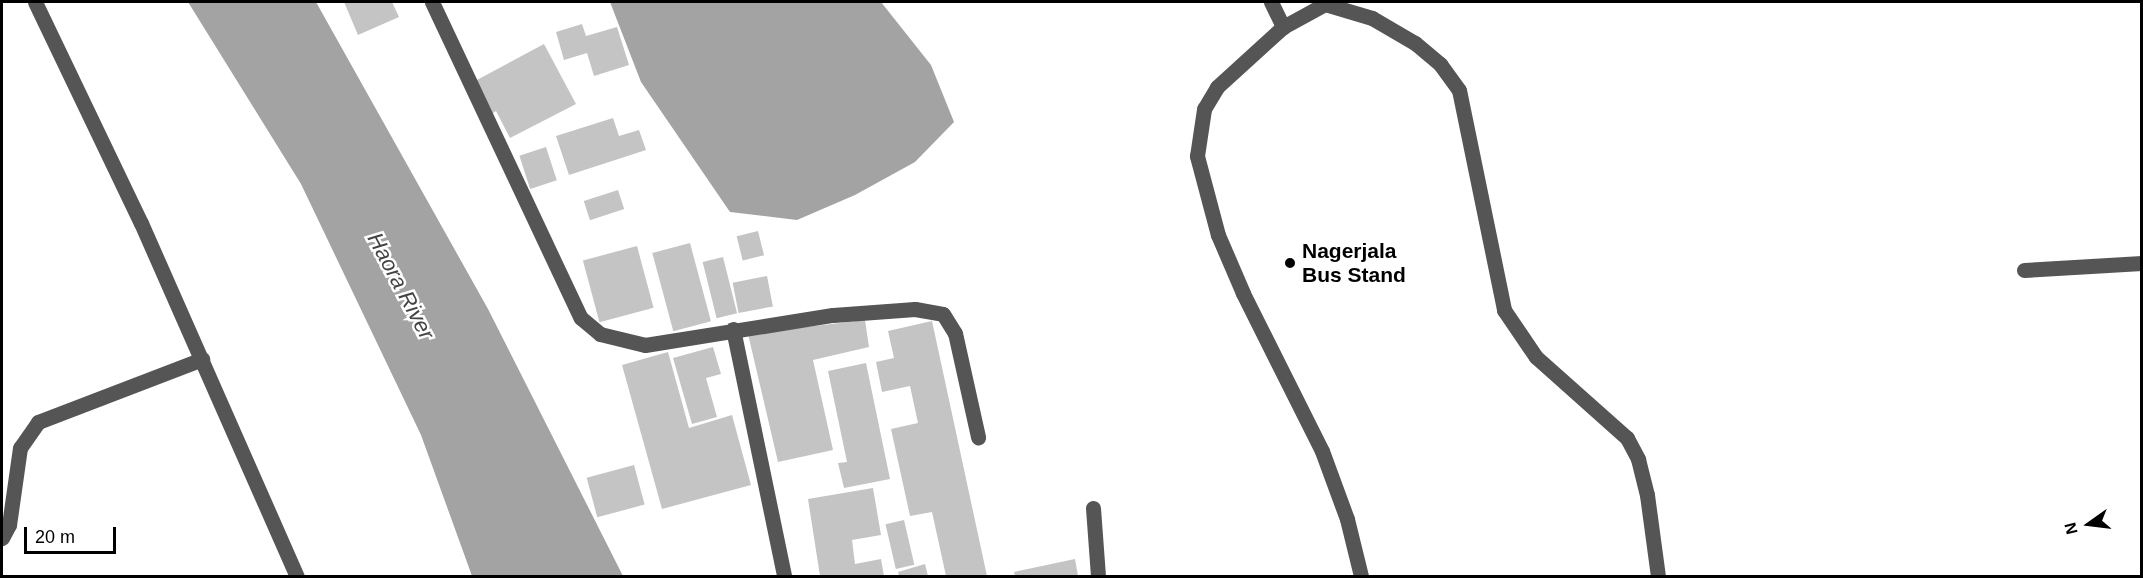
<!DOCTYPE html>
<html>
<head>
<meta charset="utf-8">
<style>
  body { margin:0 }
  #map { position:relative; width:2143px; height:578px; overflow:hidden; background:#fff; font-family:Helvetica,sans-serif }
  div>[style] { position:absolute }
  .water>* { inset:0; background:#a3a3a3 }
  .building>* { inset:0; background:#c4c4c4; transform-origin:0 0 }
  .minor>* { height:15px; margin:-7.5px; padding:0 7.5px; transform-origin:7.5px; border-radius:7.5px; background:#555 }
  .dots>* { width:16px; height:16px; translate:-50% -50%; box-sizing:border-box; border:3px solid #fff; border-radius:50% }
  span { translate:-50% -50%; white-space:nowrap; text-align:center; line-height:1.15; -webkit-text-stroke:5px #fff; paint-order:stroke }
  .poi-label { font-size:21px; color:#000; font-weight:700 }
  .left { translate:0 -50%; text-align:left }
  .water-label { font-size:22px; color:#444; font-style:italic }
  .frame { position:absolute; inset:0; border:3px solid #000; pointer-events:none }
  .north { position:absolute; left:2059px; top:494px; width:60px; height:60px; -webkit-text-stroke:4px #fff; paint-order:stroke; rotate:256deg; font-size:16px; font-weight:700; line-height:24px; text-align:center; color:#000 }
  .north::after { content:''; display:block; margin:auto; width:21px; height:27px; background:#000; clip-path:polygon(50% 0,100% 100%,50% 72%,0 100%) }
  .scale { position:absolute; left:24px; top:527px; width:92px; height:27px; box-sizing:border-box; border:3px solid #000; border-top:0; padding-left:8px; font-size:18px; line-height:21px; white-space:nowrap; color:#000; -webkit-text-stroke:4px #fff; paint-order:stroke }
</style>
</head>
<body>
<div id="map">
  <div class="water">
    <div style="clip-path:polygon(188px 2px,316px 2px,488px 309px,623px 576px,472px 576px,421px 435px,301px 184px)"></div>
    <div style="clip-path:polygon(610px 2px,881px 2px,931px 65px,954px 122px,915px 162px,855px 195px,797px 220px,730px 212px,641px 82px)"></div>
  </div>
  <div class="building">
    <div style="clip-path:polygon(344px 2px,392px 2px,399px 17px,358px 35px)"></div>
    <div style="clip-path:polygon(582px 24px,586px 36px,617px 27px,629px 65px,594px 76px,587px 53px,564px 60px,556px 32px)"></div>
    <div style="clip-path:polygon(544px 44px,576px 104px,510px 138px,496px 111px,490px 115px,475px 81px)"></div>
    <div style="clip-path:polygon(613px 118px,619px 136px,639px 130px,646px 150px,569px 175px,556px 136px)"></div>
    <div style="left:546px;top:147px;width:35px;height:28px;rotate:72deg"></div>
    <div style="left:618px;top:190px;width:20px;height:36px;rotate:72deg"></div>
    <div style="left:758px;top:231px;width:25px;height:22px;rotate:76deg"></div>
    <div style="left:690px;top:243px;width:81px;height:39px;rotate:75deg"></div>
    <div style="left:637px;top:246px;width:64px;height:56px;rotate:75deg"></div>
    <div style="left:723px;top:257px;width:58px;height:21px;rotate:76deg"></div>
    <div style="left:767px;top:276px;width:31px;height:35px;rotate:79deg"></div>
    <div style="clip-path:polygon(865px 320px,869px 347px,813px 360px,833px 450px,778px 462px,748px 334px)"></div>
    <div style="clip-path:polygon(932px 321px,987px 576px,946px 576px,932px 512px,910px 516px,891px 429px,918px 423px,910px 386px,882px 392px,876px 362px,894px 358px,888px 331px)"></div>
    <div style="clip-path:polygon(713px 347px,721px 374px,706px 378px,717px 417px,692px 424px,673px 358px)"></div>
    <div style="clip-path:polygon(668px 352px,689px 428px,732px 415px,751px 485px,662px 509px,622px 365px)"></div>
    <div style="clip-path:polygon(866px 363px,890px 479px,844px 488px,838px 463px,847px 462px,828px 371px)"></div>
    <div style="left:634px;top:465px;width:41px;height:49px;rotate:75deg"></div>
    <div style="clip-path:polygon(873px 488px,881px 535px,852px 540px,855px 564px,881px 559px,884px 576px,820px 576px,808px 499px)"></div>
    <div style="left:904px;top:520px;width:46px;height:19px;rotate:77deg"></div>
    <div style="clip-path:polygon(1075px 559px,1078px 576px,1015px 576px,1014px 572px)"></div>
    <div style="clip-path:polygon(925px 564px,928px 576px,899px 576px,898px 572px)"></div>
  </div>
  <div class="minor">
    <div style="left:35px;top:2px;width:245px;rotate:64.4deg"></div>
    <div style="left:141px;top:223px;width:386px;rotate:66.2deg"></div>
    <div style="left:432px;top:2px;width:349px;rotate:64.8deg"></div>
    <div style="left:581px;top:318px;width:25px;rotate:40deg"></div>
    <div style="left:600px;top:334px;width:46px;rotate:13.7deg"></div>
    <div style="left:645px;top:345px;width:190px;rotate:-9.1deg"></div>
    <div style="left:833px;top:315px;width:82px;rotate:-4.2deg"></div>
    <div style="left:915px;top:309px;width:28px;rotate:10deg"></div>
    <div style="left:943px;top:314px;width:22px;rotate:58deg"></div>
    <div style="left:955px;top:333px;width:107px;rotate:77.5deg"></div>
    <div style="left:1271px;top:2px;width:28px;rotate:64deg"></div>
    <div style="left:2024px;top:270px;width:118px;rotate:-3.4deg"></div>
    <div style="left:733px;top:329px;width:252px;rotate:78.3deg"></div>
    <div style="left:1093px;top:508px;width:68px;rotate:85.8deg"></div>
    <div style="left:2px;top:538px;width:15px;rotate:-62deg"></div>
    <div style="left:9px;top:525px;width:78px;rotate:-81.9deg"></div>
    <div style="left:20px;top:448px;width:32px;rotate:-55deg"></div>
    <div style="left:38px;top:422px;width:176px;rotate:-21deg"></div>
    <div style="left:1361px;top:576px;width:59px;rotate:-103.8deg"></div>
    <div style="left:1347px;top:519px;width:72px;rotate:-110.2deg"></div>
    <div style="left:1322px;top:451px;width:177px;rotate:-116.6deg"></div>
    <div style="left:1243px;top:293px;width:63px;rotate:-113.3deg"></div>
    <div style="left:1218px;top:235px;width:82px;rotate:-104.9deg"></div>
    <div style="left:1197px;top:156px;width:48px;rotate:-81.5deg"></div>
    <div style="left:1204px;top:109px;width:26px;rotate:-59deg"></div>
    <div style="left:1217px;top:87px;width:89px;rotate:-42.3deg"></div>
    <div style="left:1283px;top:27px;width:48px;rotate:-28.7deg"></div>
    <div style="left:1325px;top:4px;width:49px;rotate:16.6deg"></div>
    <div style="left:1372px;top:18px;width:50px;rotate:30.2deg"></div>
    <div style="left:1415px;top:43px;width:33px;rotate:40deg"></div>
    <div style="left:1440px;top:64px;width:32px;rotate:54deg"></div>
    <div style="left:1459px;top:90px;width:225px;rotate:78.4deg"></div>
    <div style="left:1504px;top:310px;width:57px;rotate:55.8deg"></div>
    <div style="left:1536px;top:357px;width:122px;rotate:41.7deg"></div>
    <div style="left:1627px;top:438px;width:24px;rotate:62deg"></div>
    <div style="left:1638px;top:459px;width:37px;rotate:76deg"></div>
    <div style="left:1647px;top:495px;width:82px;rotate:82.3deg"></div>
  </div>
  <div class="dots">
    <div style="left:1290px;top:263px;background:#000"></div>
  </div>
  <div class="poi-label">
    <span class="left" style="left:1302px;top:263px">Nagerjala<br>Bus Stand</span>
  </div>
  <div class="water-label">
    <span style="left:401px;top:286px;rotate:62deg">Haora River</span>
  </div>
  <div class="frame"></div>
  <div class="north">N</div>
  <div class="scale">20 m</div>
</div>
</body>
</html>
